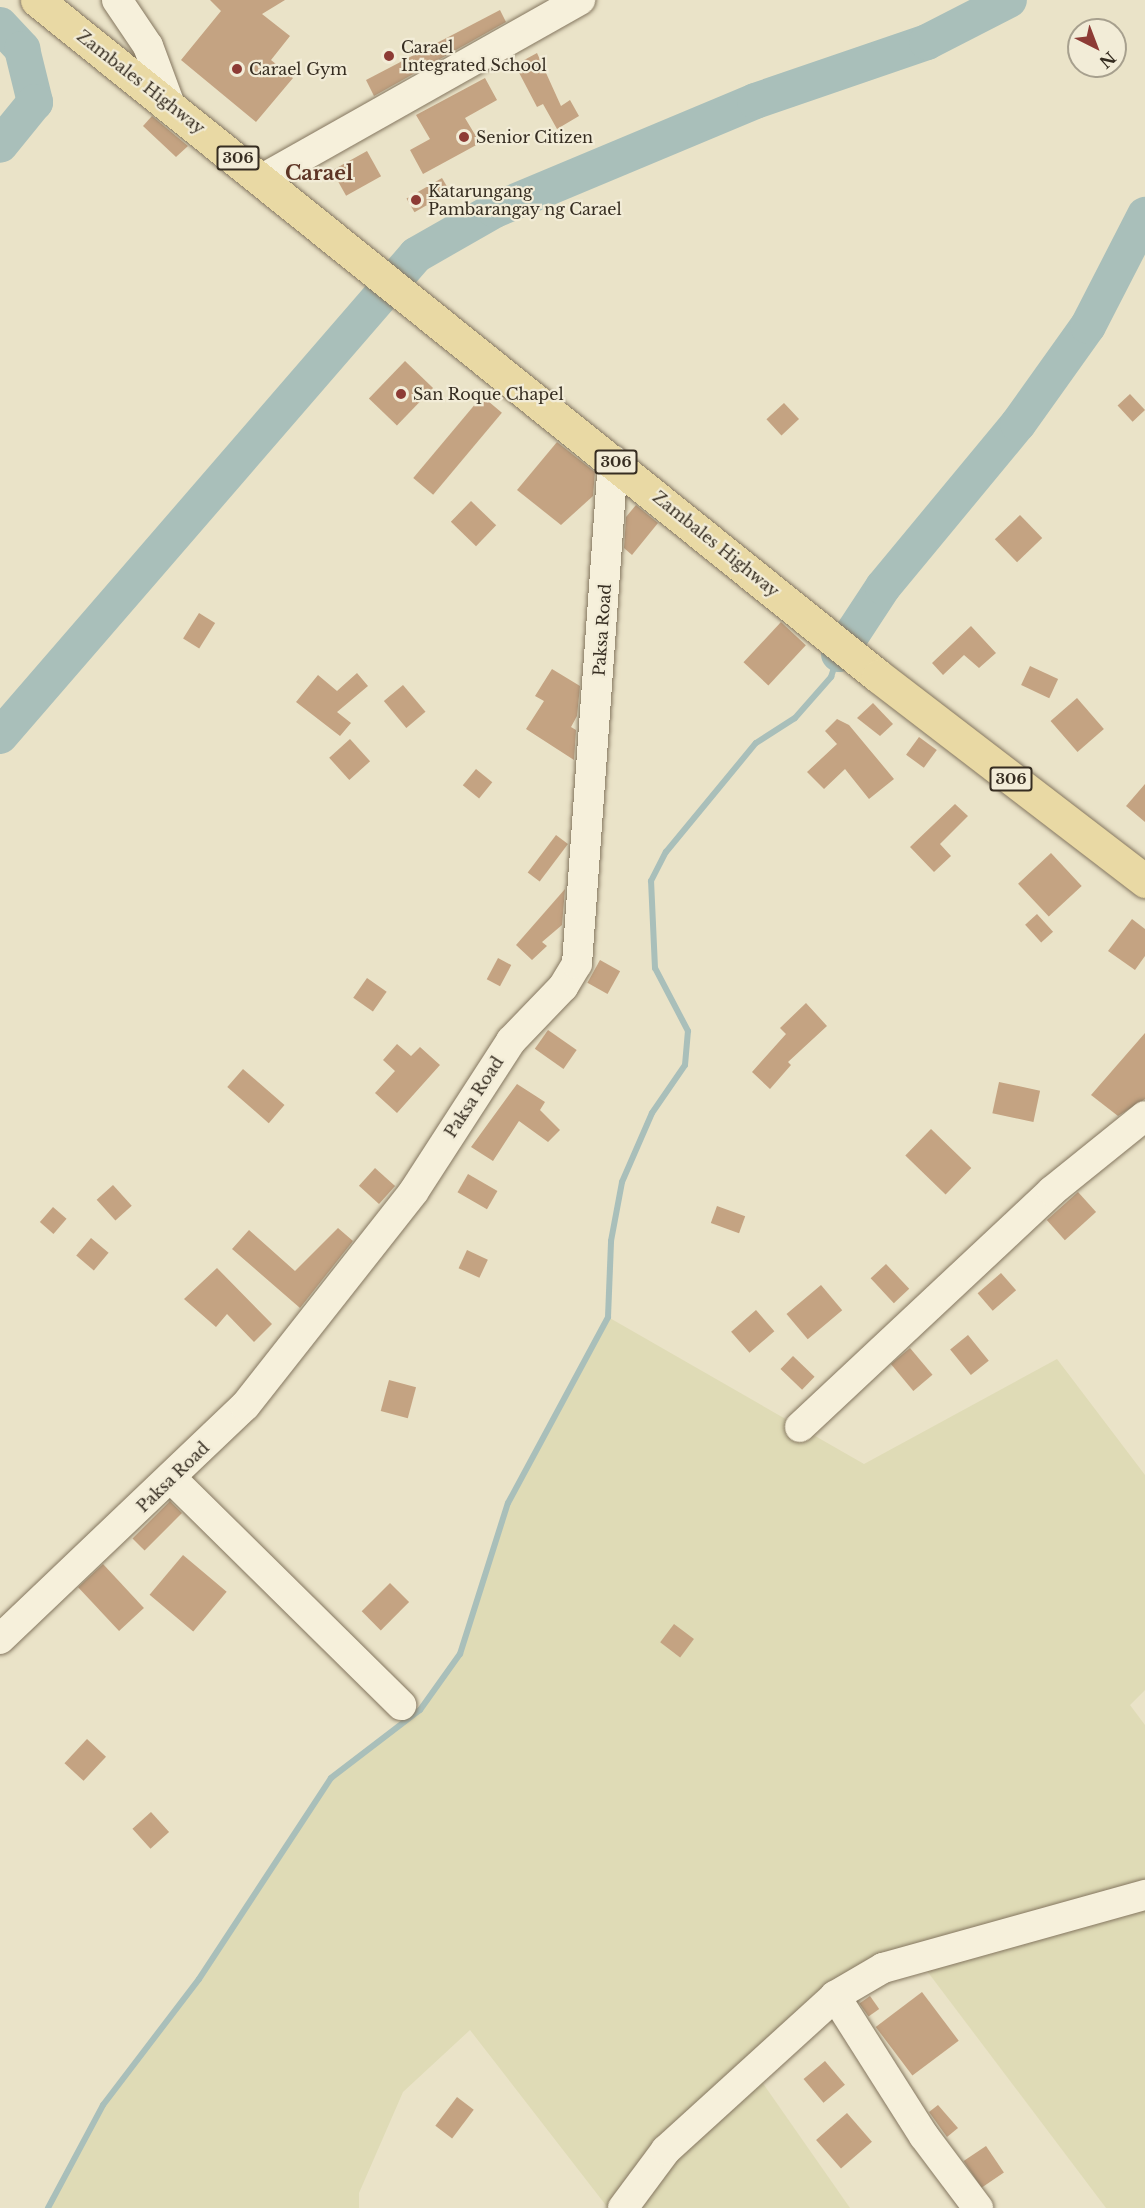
<!DOCTYPE html>
<html>
<head>
<meta charset="utf-8">
<style>
  body { margin:0 }
  #map { position:relative; width:1145px; height:2208px; overflow:hidden; background:#eae3c8; font-family:"Libre Baskerville",serif }
  div>[style] { position:absolute }
  .farmland>* { inset:0; background:#dfdbb6 }
  .stream>* { height:6px; margin:-3px; padding:0 3px; transform-origin:3px; border-radius:3px; background:#a9bfba }
  .river>* { height:36px; margin:-18px; padding:0 18px; transform-origin:18px; border-radius:18px; background:#a9bfba }
  .building>* { inset:0; background:#c4a382; transform-origin:0 0 }
  .roads { filter:drop-shadow(0 0 2px #84765f) drop-shadow(0 0 2px #84765f) }
  .minor>* { height:30px; margin:-15px; padding:0 15px; transform-origin:15px; border-radius:15px; background:#f6f0db }
  .major>* { height:33px; margin:-16.5px; padding:0 16.5px; transform-origin:16.5px; border-radius:16.5px; background:#e9d9a4 }
  .dots>* { width:16px; height:16px; translate:-50% -50%; box-sizing:border-box; border:3px solid #f2ecd7; border-radius:50% }
  span { translate:-50% -50%; white-space:nowrap; text-align:center; line-height:1.15; -webkit-text-stroke:4.5px #f2ecd7; paint-order:stroke }
  .shield-label span { padding:2px 4px; background:#f2ecd7; border:2px solid; border-radius:4px; -webkit-text-stroke-width:0 }
  .shield-label { font-size:15px; color:#362d21; font-weight:700 }
  .poi-label { font-size:16px; color:#362d21 }
  .left { translate:0 -50%; text-align:left }
  .street-label { font-size:16px; color:#362d21 }
  .quarter-label { font-size:20px; color:#5e3525; font-weight:700 }
  .north { position:absolute; left:1067px; top:18px; width:60px; height:60px; box-sizing:border-box; background:#f2ecd7; border:2px solid #a7a08e; border-radius:50%; rotate:138deg; font-size:16px; font-weight:700; line-height:24px; text-align:center; color:#362d21 }
  .north::after { content:''; display:block; margin:auto; width:21px; height:27px; background:#8d3b35; clip-path:polygon(50% 0,100% 100%,50% 72%,0 100%) }
</style>
</head>
<body>
<div id="map">
  <div class="farmland">
    <div style="clip-path:polygon(608px 1317px,864px 1464px,1057px 1359px,1145px 1475px,1145px 1690px,1130px 1705px,1145px 1725px,1145px 1883px,871px 1957px,758px 2046px,608px 2208px,470px 2030px,403px 2092px,359px 2193px,359px 2208px,48px 2208px,103px 2105px,199px 1979px,331px 1778px,420px 1710px,460px 1654px,508px 1503px)"></div>
    <div style="clip-path:polygon(1145px 1908px,1145px 2208px,1106px 2208px,927px 1971px)"></div>
    <div style="clip-path:polygon(753px 2069px,850px 2208px,623px 2208px)"></div>
  </div>
  <div class="stream">
    <div style="left:48px;top:2208px;width:117px;rotate:-61.9deg"></div>
    <div style="left:103px;top:2105px;width:158px;rotate:-52.7deg"></div>
    <div style="left:199px;top:1979px;width:240px;rotate:-56.7deg"></div>
    <div style="left:331px;top:1778px;width:112px;rotate:-37.4deg"></div>
    <div style="left:420px;top:1710px;width:69px;rotate:-54.5deg"></div>
    <div style="left:460px;top:1654px;width:158px;rotate:-72.4deg"></div>
    <div style="left:508px;top:1503px;width:211px;rotate:-61.7deg"></div>
    <div style="left:608px;top:1317px;width:76px;rotate:-87.7deg"></div>
    <div style="left:611px;top:1241px;width:60px;rotate:-79.4deg"></div>
    <div style="left:622px;top:1182px;width:75px;rotate:-66.5deg"></div>
    <div style="left:652px;top:1113px;width:58px;rotate:-55.5deg"></div>
    <div style="left:685px;top:1065px;width:34px;rotate:-85deg"></div>
    <div style="left:688px;top:1031px;width:71px;rotate:-117.6deg"></div>
    <div style="left:655px;top:968px;width:87px;rotate:-92.6deg"></div>
    <div style="left:651px;top:881px;width:33px;rotate:-63deg"></div>
    <div style="left:666px;top:852px;width:141px;rotate:-50.5deg"></div>
    <div style="left:756px;top:743px;width:46px;rotate:-32.7deg"></div>
    <div style="left:795px;top:718px;width:55px;rotate:-48.7deg"></div>
    <div style="left:831px;top:677px;width:22px;rotate:-72deg"></div>
  </div>
  <div class="river">
    <div style="left:0;top:25px;width:33px;rotate:47deg"></div>
    <div style="left:22px;top:49px;width:55px;rotate:76.2deg"></div>
    <div style="left:35px;top:102px;width:55px;rotate:129.1deg"></div>
    <div style="left:839px;top:654px;width:80px;rotate:-56.7deg"></div>
    <div style="left:883px;top:587px;width:212px;rotate:-50.4deg"></div>
    <div style="left:1018px;top:424px;width:120px;rotate:-54.5deg"></div>
    <div style="left:1088px;top:326px;width:125px;rotate:-62.8deg"></div>
    <div style="left:0;top:736px;width:636px;rotate:-49.14deg"></div>
    <div style="left:416px;top:255px;width:91px;rotate:-29.7deg"></div>
    <div style="left:495px;top:210px;width:282px;rotate:-22.7deg"></div>
    <div style="left:755px;top:101px;width:182px;rotate:-18.9deg"></div>
    <div style="left:927px;top:42px;width:92px;rotate:-27.1deg"></div>
  </div>
  <div class="building">
    <div style="clip-path:polygon(210px 0,285px 0,262px 14px,290px 36px,271px 60px,293px 78px,256px 122px,181px 60px,221px 11px)"></div>
    <div style="clip-path:polygon(500px 10px,506px 22px,374px 96px,366px 80px)"></div>
    <div style="clip-path:polygon(537px 53px,561px 106px,570px 100px,579px 116px,557px 129px,543px 104px,537px 107px,515px 65px)"></div>
    <div style="clip-path:polygon(485px 78px,497px 100px,465px 118px,480px 143px,423px 174px,410px 150px,430px 139px,416px 115px)"></div>
    <div style="clip-path:polygon(152px 116px,188px 146px,176px 157px,143px 126px)"></div>
    <div style="left:367px;top:151px;width:29px;height:40px;rotate:61deg"></div>
    <div style="left:442px;top:178px;width:16px;height:41px;rotate:60deg"></div>
    <div style="left:405px;top:361px;width:39px;height:52px;rotate:44deg"></div>
    <div style="left:1130px;top:394px;width:22px;height:17px;rotate:47deg"></div>
    <div style="left:482px;top:396px;width:26px;height:107px;rotate:40deg"></div>
    <div style="left:784px;top:403px;width:22px;height:24px;rotate:47deg"></div>
    <div style="clip-path:polygon(557px 442px,595px 472px,593px 496px,561px 525px,517px 490px)"></div>
    <div style="left:471px;top:501px;width:35px;height:29px;rotate:44deg"></div>
    <div style="clip-path:polygon(636px 505px,658px 523px,632px 555px,624px 548px,626px 517px)"></div>
    <div style="left:1020px;top:515px;width:32px;height:35px;rotate:46deg"></div>
    <div style="left:199px;top:613px;width:19px;height:30px;rotate:32deg"></div>
    <div style="left:781px;top:622px;width:34px;height:55px;rotate:43deg"></div>
    <div style="clip-path:polygon(971px 626px,996px 653px,979px 668px,964px 655px,943px 675px,932px 663px)"></div>
    <div style="left:1030px;top:666px;width:31px;height:21px;rotate:25deg"></div>
    <div style="clip-path:polygon(552px 669px,580px 686px,577px 716px,571px 727px,576px 730px,574px 760px,526px 729px,544px 701px,535px 696px)"></div>
    <div style="clip-path:polygon(357px 673px,368px 686px,337px 712px,351px 723px,340px 736px,296px 702px,318px 675px,337px 691px)"></div>
    <div style="left:403px;top:685px;width:35px;height:25px;rotate:50deg"></div>
    <div style="left:1077px;top:698px;width:41px;height:35px;rotate:49deg"></div>
    <div style="clip-path:polygon(873px 703px,893px 724px,880px 736px,857px 718px)"></div>
    <div style="clip-path:polygon(837px 719px,849px 725px,894px 779px,869px 799px,845px 769px,824px 789px,807px 772px,837px 744px,825px 731px)"></div>
    <div style="left:919px;top:737px;width:22px;height:22px;rotate:36deg"></div>
    <div style="left:350px;top:739px;width:30px;height:28px;rotate:48deg"></div>
    <div style="left:476px;top:769px;width:21px;height:21px;rotate:39deg"></div>
    <div style="clip-path:polygon(1145px 784px,1145px 822px,1126px 806px)"></div>
    <div style="clip-path:polygon(955px 804px,968px 816px,940px 844px,951px 856px,934px 872px,910px 847px)"></div>
    <div style="left:556px;top:835px;width:15px;height:47px;rotate:37deg"></div>
    <div style="left:1051px;top:853px;width:45px;height:45px;rotate:47deg"></div>
    <div style="clip-path:polygon(565px 889px,562px 925px,542px 942px,547px 946px,532px 960px,516px 945px)"></div>
    <div style="left:1037px;top:914px;width:24px;height:16px;rotate:48deg"></div>
    <div style="clip-path:polygon(1132px 919px,1145px 929px,1145px 956px,1135px 970px,1108px 951px)"></div>
    <div style="left:498px;top:958px;width:15px;height:24px;rotate:28deg"></div>
    <div style="left:600px;top:960px;width:23px;height:26px;rotate:29deg"></div>
    <div style="left:367px;top:978px;width:24px;height:24px;rotate:35deg"></div>
    <div style="clip-path:polygon(806px 1003px,827px 1026px,788px 1062px,791px 1065px,770px 1089px,752px 1072px,786px 1034px,780px 1028px)"></div>
    <div style="left:548px;top:1030px;width:35px;height:23px;rotate:35deg"></div>
    <div style="clip-path:polygon(1145px 1033px,1145px 1099px,1118px 1116px,1091px 1095px)"></div>
    <div style="clip-path:polygon(397px 1044px,411px 1056px,420px 1047px,440px 1065px,397px 1113px,375px 1093px,395px 1071px,383px 1060px)"></div>
    <div style="left:243px;top:1069px;width:55px;height:24px;rotate:41deg"></div>
    <div style="left:999px;top:1082px;width:42px;height:32px;rotate:12deg"></div>
    <div style="clip-path:polygon(517px 1084px,545px 1102px,540px 1110px,560px 1130px,548px 1142px,519px 1121px,493px 1161px,471px 1147px)"></div>
    <div style="left:931px;top:1129px;width:56px;height:37px;rotate:44deg"></div>
    <div style="left:375px;top:1168px;width:27px;height:24px;rotate:42deg"></div>
    <div style="left:468px;top:1174px;width:34px;height:21px;rotate:30deg"></div>
    <div style="left:113px;top:1185px;width:28px;height:22px;rotate:48deg"></div>
    <div style="left:1078px;top:1192px;width:27px;height:42px;rotate:48deg"></div>
    <div style="left:717px;top:1206px;width:30px;height:18px;rotate:20deg"></div>
    <div style="left:53px;top:1207px;width:18px;height:20px;rotate:41deg"></div>
    <div style="clip-path:polygon(338px 1228px,353px 1241px,300px 1308px,232px 1249px,249px 1230px,295px 1271px)"></div>
    <div style="left:91px;top:1238px;width:23px;height:23px;rotate:40deg"></div>
    <div style="left:467px;top:1250px;width:23px;height:20px;rotate:25deg"></div>
    <div style="left:886px;top:1264px;width:34px;height:21px;rotate:47deg"></div>
    <div style="clip-path:polygon(217px 1268px,272px 1324px,254px 1342px,227px 1314px,216px 1327px,184px 1299px)"></div>
    <div style="left:1001px;top:1273px;width:23px;height:31px;rotate:49deg"></div>
    <div style="left:821px;top:1285px;width:33px;height:45px;rotate:50deg"></div>
    <div style="left:756px;top:1310px;width:28px;height:33px;rotate:49deg"></div>
    <div style="left:968px;top:1335px;width:33px;height:23px;rotate:51deg"></div>
    <div style="left:910px;top:1348px;width:35px;height:25px;rotate:50deg"></div>
    <div style="left:793px;top:1356px;width:30px;height:18px;rotate:44deg"></div>
    <div style="left:389px;top:1380px;width:28px;height:32px;rotate:15deg"></div>
    <div style="left:170px;top:1501px;width:17px;height:53px;rotate:45deg"></div>
    <div style="left:183px;top:1555px;width:57px;height:52px;rotate:40deg"></div>
    <div style="left:103px;top:1564px;width:60px;height:34px;rotate:47deg"></div>
    <div style="left:390px;top:1583px;width:27px;height:40px;rotate:45deg"></div>
    <div style="left:674px;top:1624px;width:25px;height:23px;rotate:37deg"></div>
    <div style="left:87px;top:1739px;width:26px;height:33px;rotate:43deg"></div>
    <div style="left:151px;top:1812px;width:27px;height:25px;rotate:48deg"></div>
    <div style="left:922px;top:1992px;width:61px;height:58px;rotate:53deg"></div>
    <div style="left:870px;top:1996px;width:16px;height:13px;rotate:55deg"></div>
    <div style="left:825px;top:2061px;width:31px;height:28px;rotate:50deg"></div>
    <div style="left:457px;top:2097px;width:21px;height:36px;rotate:37deg"></div>
    <div style="clip-path:polygon(938px 2105px,958px 2128px,947px 2137px,929px 2112px)"></div>
    <div style="left:847px;top:2113px;width:38px;height:41px;rotate:49deg"></div>
    <div style="left:986px;top:2146px;width:32px;height:27px;rotate:56deg"></div>
  </div>
  <div class="roads">
    <div class="minor">
      <div style="left:117px;top:0;width:55px;rotate:56deg"></div>
      <div style="left:148px;top:46px;width:63px;rotate:69.6deg"></div>
      <div style="left:264px;top:178px;width:363px;rotate:-29.4deg"></div>
      <div style="left:800px;top:1427px;width:345px;rotate:-43.1deg"></div>
      <div style="left:1052px;top:1191px;width:119px;rotate:-38.9deg"></div>
      <div style="left:172px;top:1479px;width:322px;rotate:44.6deg"></div>
      <div style="left:0;top:1639px;width:338px;rotate:-43.6deg"></div>
      <div style="left:245px;top:1406px;width:273px;rotate:-51.8deg"></div>
      <div style="left:414px;top:1191px;width:179px;rotate:-57.1deg"></div>
      <div style="left:511px;top:1041px;width:75px;rotate:-46.1deg"></div>
      <div style="left:563px;top:987px;width:27px;rotate:-59deg"></div>
      <div style="left:577px;top:964px;width:505px;rotate:-85.91deg"></div>
      <div style="left:835px;top:1996px;width:166px;rotate:57.6deg"></div>
      <div style="left:924px;top:2136px;width:90px;rotate:53.1deg"></div>
      <div style="left:623px;top:2208px;width:72px;rotate:-53.4deg"></div>
      <div style="left:666px;top:2150px;width:229px;rotate:-42.3deg"></div>
      <div style="left:835px;top:1996px;width:56px;rotate:-30.3deg"></div>
      <div style="left:883px;top:1968px;width:272px;rotate:-15.6deg"></div>
    </div>
    <div class="major">
      <div style="left:37px;top:0;width:1079px;rotate:38.79deg"></div>
      <div style="left:878px;top:676px;width:337px;rotate:37.5deg"></div>
    </div>
  </div>
  <div class="dots">
    <div style="left:389px;top:56px;background:#8d3b35"></div>
    <div style="left:237px;top:69px;background:#8d3b35"></div>
    <div style="left:464px;top:137px;background:#8d3b35"></div>
    <div style="left:416px;top:200px;background:#8d3b35"></div>
    <div style="left:401px;top:394px;background:#8d3b35"></div>
  </div>
  <div class="shield-label">
    <span style="left:238px;top:158px">306</span>
    <span style="left:616px;top:462px">306</span>
    <span style="left:1011px;top:779px">306</span>
  </div>
  <div class="poi-label">
    <span class="left" style="left:401px;top:56px">Carael<br>Integrated School</span>
    <span class="left" style="left:249px;top:69px">Carael Gym</span>
    <span class="left" style="left:476px;top:137px">Senior Citizen</span>
    <span class="left" style="left:428px;top:200px">Katarungang<br>Pambarangay ng Carael</span>
    <span class="left" style="left:413px;top:394px">San Roque Chapel</span>
  </div>
  <div class="street-label">
    <span style="left:141px;top:82px;rotate:38deg">Zambales Highway</span>
    <span style="left:716px;top:544px;rotate:39deg">Zambales Highway</span>
    <span style="left:602px;top:630px;rotate:-86deg">Paksa Road</span>
    <span style="left:474px;top:1097px;rotate:-57deg">Paksa Road</span>
    <span style="left:173px;top:1477px;rotate:-44deg">Paksa Road</span>
  </div>
  <div class="quarter-label">
    <span style="left:319px;top:173px">Carael</span>
  </div>
  <div class="north">N</div>
</div>
</body>
</html>
